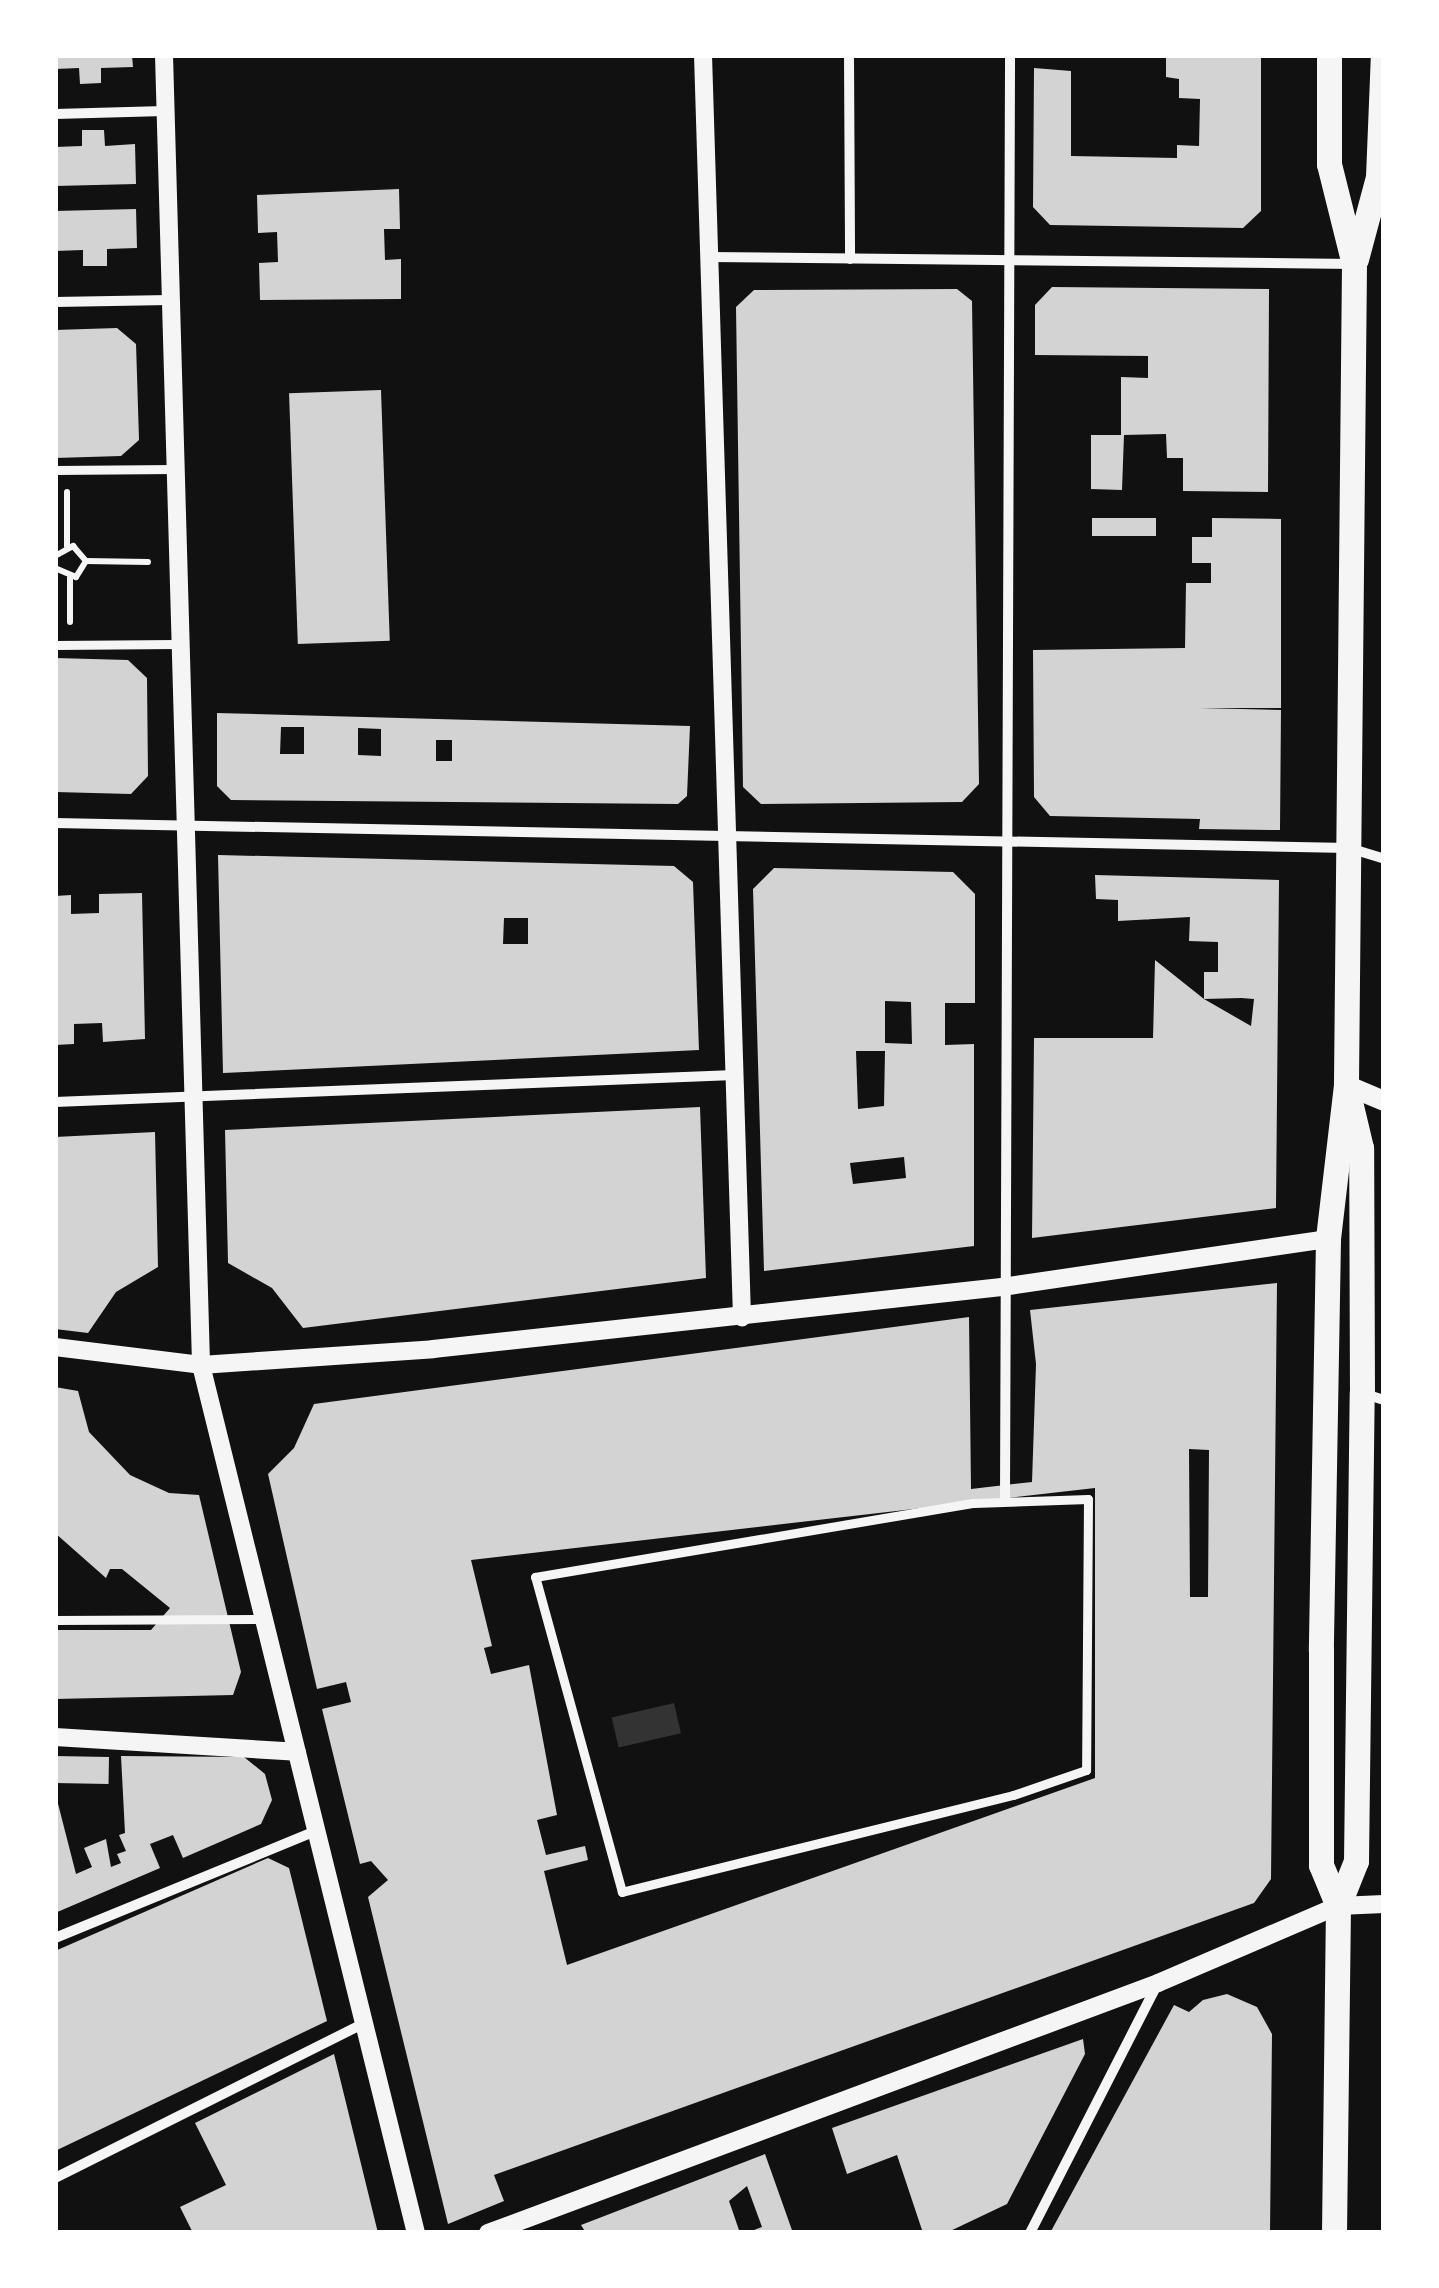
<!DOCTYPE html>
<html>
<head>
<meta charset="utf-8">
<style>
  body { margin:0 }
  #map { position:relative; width:1439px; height:2288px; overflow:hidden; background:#111; font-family:"Work Sans",sans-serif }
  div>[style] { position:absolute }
  .water>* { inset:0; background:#333; transform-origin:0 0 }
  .building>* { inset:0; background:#d3d3d3; transform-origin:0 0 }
  .path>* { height:6px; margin:-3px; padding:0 3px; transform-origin:3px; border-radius:3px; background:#f5f5f5 }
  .pedestrian>* { height:9px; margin:-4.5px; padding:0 4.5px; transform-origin:4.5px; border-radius:4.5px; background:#f5f5f5 }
  .minor>* { height:10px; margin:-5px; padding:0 5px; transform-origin:5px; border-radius:5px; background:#f5f5f5 }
  .tertiary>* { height:18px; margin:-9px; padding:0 9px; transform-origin:9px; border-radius:9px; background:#f5f5f5 }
  .secondary>* { height:20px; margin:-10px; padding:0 10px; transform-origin:10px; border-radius:10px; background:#f5f5f5 }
  .primary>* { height:25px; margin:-12.5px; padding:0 12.5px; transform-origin:12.5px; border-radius:12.5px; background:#f5f5f5 }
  span { translate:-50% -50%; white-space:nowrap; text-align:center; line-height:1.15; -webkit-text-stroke:8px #fff; paint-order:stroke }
  .frame { position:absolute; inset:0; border:58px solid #fff; pointer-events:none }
</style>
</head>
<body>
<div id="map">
  <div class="water">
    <div style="left:674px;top:1703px;width:31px;height:64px;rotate:77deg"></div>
  </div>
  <div class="building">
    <div style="clip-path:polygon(55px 55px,132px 55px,133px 67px,101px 68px,101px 83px,80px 84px,79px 68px,55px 69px)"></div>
    <div style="clip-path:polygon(1166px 55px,1261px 55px,1261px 211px,1243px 228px,1050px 225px,1033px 207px,1034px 68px,1071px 71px,1071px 156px,1177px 158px,1177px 145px,1199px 146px,1200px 99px,1179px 98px,1179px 79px,1166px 77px)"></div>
    <div style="clip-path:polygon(82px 130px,104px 130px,105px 146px,135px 144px,136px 184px,55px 186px,55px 147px,82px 146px)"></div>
    <div style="clip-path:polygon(399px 189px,400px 229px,384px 229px,385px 260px,401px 259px,401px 299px,260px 300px,259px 263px,278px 262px,277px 232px,258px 233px,257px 195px)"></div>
    <div style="clip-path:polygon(136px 209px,137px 248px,107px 249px,107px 266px,83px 266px,83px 250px,55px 251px,55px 211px)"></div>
    <div style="clip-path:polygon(1052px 287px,1269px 289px,1268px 492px,1183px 491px,1183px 458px,1167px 458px,1166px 434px,1124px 435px,1122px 490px,1091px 489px,1091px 435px,1121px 435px,1121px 377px,1148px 378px,1148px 356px,1035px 355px,1035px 305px)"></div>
    <div style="clip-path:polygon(754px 290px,957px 289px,972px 301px,979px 784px,962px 802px,761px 804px,743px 787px,736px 307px)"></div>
    <div style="clip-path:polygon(117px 328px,136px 344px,139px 440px,121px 456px,55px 458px,55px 330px)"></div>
    <div style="left:381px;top:390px;width:251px;height:92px;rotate:88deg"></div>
    <div style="left:1092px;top:518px;width:64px;height:18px"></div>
    <div style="clip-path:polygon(1212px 518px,1281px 519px,1281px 708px,1200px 708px,1281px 710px,1280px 830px,1199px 829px,1200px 819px,1050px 816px,1034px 797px,1033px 650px,1185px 648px,1186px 583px,1211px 583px,1211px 563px,1192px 563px,1192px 537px,1212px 537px)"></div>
    <div style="clip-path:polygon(55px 658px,128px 660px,147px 678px,148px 776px,131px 794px,55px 792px)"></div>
    <div style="clip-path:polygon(evenodd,217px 713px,690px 726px,687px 796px,678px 804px,231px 800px,217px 786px,217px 713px,281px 727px,304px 727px,304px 754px,280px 754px,281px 727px,217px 713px,358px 728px,381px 729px,381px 756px,358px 755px,358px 728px,217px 713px,436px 740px,452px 740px,452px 761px,436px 761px,436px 740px)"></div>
    <div style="clip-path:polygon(evenodd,218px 855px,674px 866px,693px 882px,699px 1050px,223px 1073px,218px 855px,504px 918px,528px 918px,528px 944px,503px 944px,504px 918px)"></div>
    <div style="clip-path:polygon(evenodd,774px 868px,953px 872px,975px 894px,975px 1003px,945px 1003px,945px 1045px,974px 1044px,974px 1246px,764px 1271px,753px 889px,774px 868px,885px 1001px,911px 1002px,912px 1044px,885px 1043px,885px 1001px,774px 868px,856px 1051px,885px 1051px,884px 1106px,858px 1109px,856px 1051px,774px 868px,904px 1157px,906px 1178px,853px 1184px,850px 1163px,904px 1157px)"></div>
    <div style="clip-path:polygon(evenodd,1095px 875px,1279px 880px,1276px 1208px,1032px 1238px,1034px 1038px,1153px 1038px,1155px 960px,1204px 999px,1204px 972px,1218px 972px,1218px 942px,1189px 941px,1190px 917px,1118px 921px,1118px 900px,1096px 899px,1095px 875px,1241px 998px,1254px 999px,1251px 1026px,1204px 999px,1241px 998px)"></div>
    <div style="clip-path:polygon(142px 893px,145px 1039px,103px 1042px,102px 1023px,74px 1024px,74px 1044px,55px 1045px,55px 896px,71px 895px,71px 914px,99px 913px,99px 894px)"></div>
    <div style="clip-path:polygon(700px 1107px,706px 1278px,303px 1328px,272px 1288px,228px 1263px,225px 1130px)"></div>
    <div style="clip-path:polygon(155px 1132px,158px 1267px,116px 1292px,88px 1333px,55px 1329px,55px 1137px)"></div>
    <div style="clip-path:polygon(evenodd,1277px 1283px,1271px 1879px,1254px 1903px,494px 2175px,504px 2201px,448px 2224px,368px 1897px,388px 1880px,371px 1861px,360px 1864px,322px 1709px,351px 1702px,346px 1682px,317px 1689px,268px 1474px,294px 1448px,314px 1404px,969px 1317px,971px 1489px,1032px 1482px,1036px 1364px,1030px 1310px,1277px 1283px,1189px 1449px,1209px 1450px,1208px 1597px,1190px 1597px,1189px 1449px,1277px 1283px,1095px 1488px,1095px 1778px,567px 1965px,544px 1871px,588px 1860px,585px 1846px,546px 1855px,537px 1820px,557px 1815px,529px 1665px,491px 1674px,484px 1648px,492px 1646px,471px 1560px,1095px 1488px)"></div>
    <div style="clip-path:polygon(55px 1387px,78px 1391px,89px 1432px,130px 1475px,169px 1493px,199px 1495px,241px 1672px,233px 1695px,55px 1699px,55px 1630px,151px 1630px,170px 1608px,122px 1569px,110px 1569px,106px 1578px,55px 1533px)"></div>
    <div style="left:55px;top:1756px;width:54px;height:27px;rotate:1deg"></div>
    <div style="clip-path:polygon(121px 1756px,244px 1757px,265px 1774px,272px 1800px,261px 1824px,183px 1858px,173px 1835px,150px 1844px,160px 1868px,55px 1913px,55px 1792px,76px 1874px,92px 1867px,84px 1848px,106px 1839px,111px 1867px,121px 1863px,117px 1854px,126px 1851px,119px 1835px,125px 1833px)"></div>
    <div style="clip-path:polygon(268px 1858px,289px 1868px,327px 2021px,55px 2151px,55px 1951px)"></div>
    <div style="clip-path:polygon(1227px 1994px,1257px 2007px,1272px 2034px,1270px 2233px,1050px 2233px,1174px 2005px,1189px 2012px,1203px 2000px)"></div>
    <div style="clip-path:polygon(1083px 2039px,1085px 2054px,1007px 2204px,946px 2233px,923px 2233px,897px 2155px,847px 2174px,832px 2128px)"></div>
    <div style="clip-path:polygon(334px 2054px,378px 2233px,193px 2233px,180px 2207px,226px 2185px,195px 2123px)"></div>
    <div style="clip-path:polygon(765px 2154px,793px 2233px,746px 2233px,762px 2227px,747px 2186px,729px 2201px,740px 2233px,586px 2233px,581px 2225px)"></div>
  </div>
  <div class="path">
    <div style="left:67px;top:546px;width:54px;rotate:-90deg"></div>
    <div style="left:55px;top:556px;width:21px;rotate:-29deg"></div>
    <div style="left:73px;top:546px;width:20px;rotate:49deg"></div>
    <div style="left:86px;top:561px;width:19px;rotate:122deg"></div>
    <div style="left:76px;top:577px;width:23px;rotate:-157deg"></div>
    <div style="left:86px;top:561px;width:62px;rotate:0.9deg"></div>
    <div style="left:70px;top:622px;width:44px;rotate:-90deg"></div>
  </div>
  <div class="pedestrian">
    <div style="left:55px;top:470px;width:119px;rotate:-0.5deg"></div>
    <div style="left:55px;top:645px;width:121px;rotate:-0.5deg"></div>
    <div style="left:1088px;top:1499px;width:271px;rotate:90.4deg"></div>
    <div style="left:1086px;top:1770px;width:77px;rotate:161.1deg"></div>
    <div style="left:1013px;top:1795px;width:403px;rotate:166.1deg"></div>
    <div style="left:622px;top:1892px;width:327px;rotate:-105.4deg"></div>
    <div style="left:535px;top:1577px;width:445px;rotate:-9.6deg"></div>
    <div style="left:974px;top:1503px;width:114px;rotate:-2deg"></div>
    <div style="left:55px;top:1620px;width:209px;rotate:-0.3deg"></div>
  </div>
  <div class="minor">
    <div style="left:849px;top:55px;width:204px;rotate:89.7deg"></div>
    <div style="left:55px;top:114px;width:110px;rotate:-1.6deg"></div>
    <div style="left:708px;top:257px;width:645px;rotate:0.62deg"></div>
    <div style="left:55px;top:302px;width:114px;rotate:-1deg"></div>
    <div style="left:55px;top:823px;width:1294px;rotate:1.11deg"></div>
    <div style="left:1349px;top:848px;width:37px;rotate:17deg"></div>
    <div style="left:55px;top:1102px;width:680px;rotate:-2.28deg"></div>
    <div style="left:1362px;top:1393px;width:23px;rotate:18deg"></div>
    <div style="left:1005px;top:1500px;width:1445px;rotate:-89.8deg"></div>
    <div style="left:55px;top:1938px;width:282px;rotate:-22.3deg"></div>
    <div style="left:55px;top:2178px;width:344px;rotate:-26.6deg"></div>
    <div style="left:1030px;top:2233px;width:279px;rotate:-62.9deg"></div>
  </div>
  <div class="tertiary">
    <div style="left:164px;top:55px;width:1311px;rotate:88.38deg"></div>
    <div style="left:201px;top:1365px;width:894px;rotate:76.09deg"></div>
    <div style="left:703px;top:55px;width:1263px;rotate:88.23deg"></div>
    <div style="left:55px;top:1347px;width:147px;rotate:7deg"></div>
    <div style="left:201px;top:1365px;width:233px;rotate:-3.9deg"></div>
    <div style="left:433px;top:1349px;width:572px;rotate:-6.22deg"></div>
    <div style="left:1002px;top:1287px;width:330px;rotate:-8.4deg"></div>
    <div style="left:55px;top:1737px;width:242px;rotate:3.5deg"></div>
    <div style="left:488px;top:2233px;width:715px;rotate:-20.46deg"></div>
    <div style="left:1158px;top:1983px;width:196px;rotate:-23.2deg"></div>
    <div style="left:1338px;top:1906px;width:46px;rotate:-2.5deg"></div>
  </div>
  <div class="secondary">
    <div style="left:1346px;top:1085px;width:41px;rotate:22.8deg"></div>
  </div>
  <div class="primary">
    <div style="left:1329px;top:55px;width:109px;rotate:90deg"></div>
    <div style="left:1329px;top:164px;width:103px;rotate:76deg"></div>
    <div style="left:1354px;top:264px;width:821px;rotate:90.56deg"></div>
    <div style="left:1346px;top:1085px;width:155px;rotate:96.7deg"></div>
    <div style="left:1328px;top:1239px;width:411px;rotate:91deg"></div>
    <div style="left:1321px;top:1650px;width:215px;rotate:90deg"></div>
    <div style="left:1321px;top:1865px;width:44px;rotate:67.5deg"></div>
    <div style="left:1356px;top:259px;width:85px;rotate:-75deg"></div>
    <div style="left:1378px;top:177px;width:122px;rotate:-87.7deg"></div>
    <div style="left:1334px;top:2233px;width:327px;rotate:-89.3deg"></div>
    <div style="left:1338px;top:1906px;width:48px;rotate:-68.2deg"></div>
    <div style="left:1356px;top:1861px;width:468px;rotate:-89.3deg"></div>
    <div style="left:1362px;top:1393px;width:245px;rotate:-90.2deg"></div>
    <div style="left:1361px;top:1148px;width:57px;rotate:-103.3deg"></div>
  </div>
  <div class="frame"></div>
</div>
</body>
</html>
